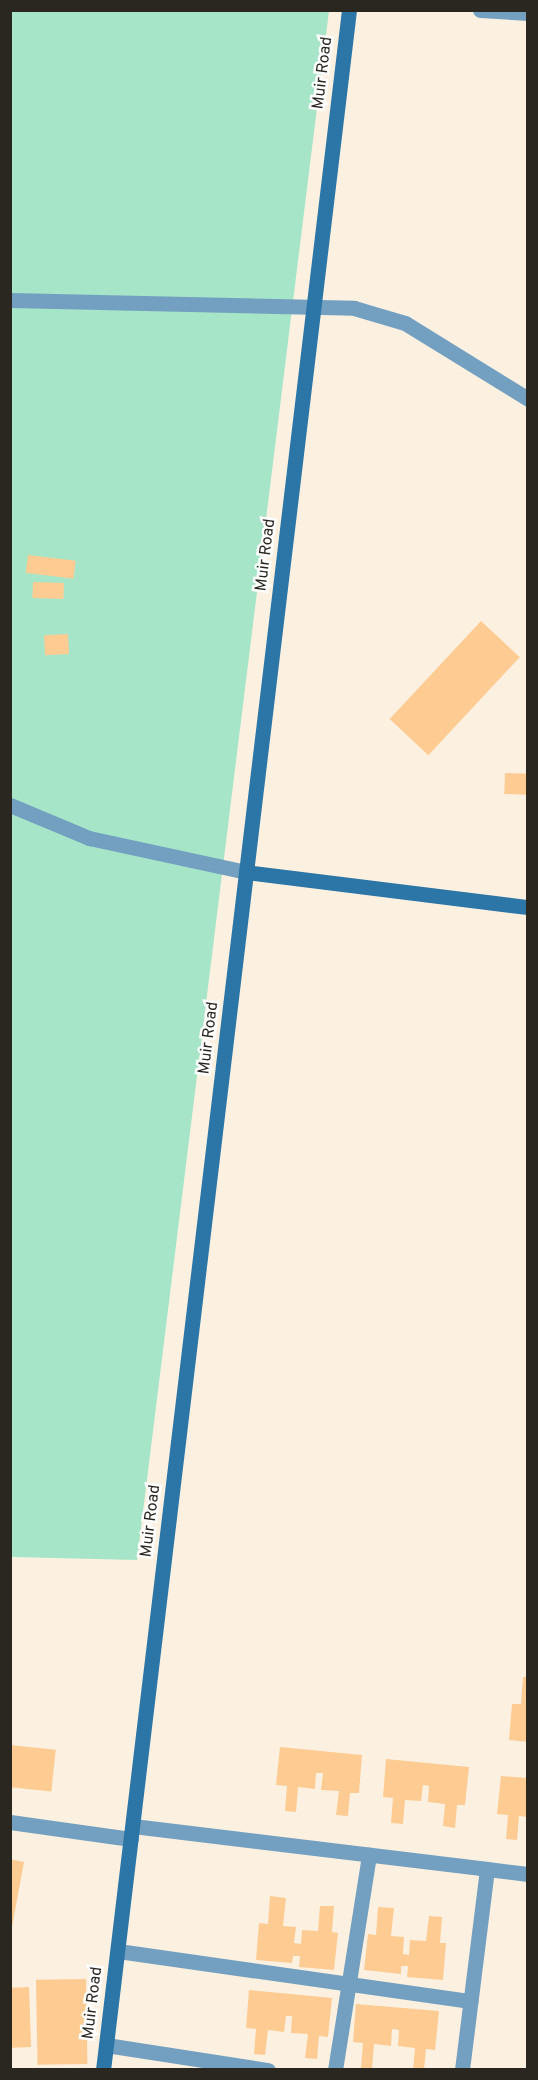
<!DOCTYPE html>
<html>
<head>
<meta charset="utf-8">
<style>
  body { margin:0 }
  #map { position:relative; width:538px; height:2080px; overflow:hidden; background:#fcf1e1; font-family:Overpass,sans-serif }
  div>[style] { position:absolute }
  .green>* { inset:0; background:#a6e5c8 }
  .building>* { inset:0; background:#fecb93; transform-origin:0 0 }
  .street>* { height:15px; margin:-7.5px; padding:0 7.5px; transform-origin:7.5px; border-radius:7.5px; background:#73a0c0 }
  .secondary>* { height:15px; margin:-7.5px; padding:0 7.5px; transform-origin:7.5px; border-radius:7.5px; background:#2b76a6 }
  span { translate:-50% -50%; white-space:nowrap; text-align:center; line-height:1.15; -webkit-text-stroke:5px #fff; paint-order:stroke }
  .street-label { font-size:16px; color:#2a2721 }
  .frame { position:absolute; inset:0; border:12px solid #2a2721; pointer-events:none }
</style>
</head>
<body>
<div id="map">
  <div class="green">
    <div style="clip-path:polygon(11px 11px,329px 11px,137px 1560px,11px 1557px)"></div>
  </div>
  <div class="building">
    <div style="left:28px;top:555px;width:48px;height:18px;rotate:7deg"></div>
    <div style="left:33px;top:582px;width:31px;height:16px;rotate:2deg"></div>
    <div style="left:481px;top:621px;width:53px;height:134px;rotate:43deg"></div>
    <div style="left:68px;top:634px;width:20px;height:24px;rotate:87deg"></div>
    <div style="left:505px;top:773px;width:23px;height:21px;rotate:2deg"></div>
    <div style="clip-path:polygon(523px 1677px,528px 1677px,528px 1742px,509px 1740px,512px 1704px,521px 1704px)"></div>
    <div style="left:10px;top:1745px;width:46px;height:42px;rotate:6deg"></div>
    <div style="clip-path:polygon(280px 1747px,362px 1755px,359px 1793px,350px 1793px,348px 1816px,336px 1815px,339px 1791px,321px 1790px,323px 1773px,316px 1773px,315px 1789px,298px 1787px,296px 1812px,285px 1811px,287px 1786px,276px 1785px)"></div>
    <div style="clip-path:polygon(386px 1759px,469px 1767px,465px 1805px,457px 1805px,455px 1828px,443px 1826px,445px 1804px,428px 1802px,429px 1786px,423px 1785px,421px 1801px,405px 1800px,403px 1824px,391px 1823px,393px 1798px,383px 1797px)"></div>
    <div style="clip-path:polygon(501px 1776px,528px 1778px,528px 1817px,519px 1816px,517px 1840px,506px 1839px,508px 1815px,497px 1814px)"></div>
    <div style="clip-path:polygon(10px 1859px,24px 1862px,12px 1927px,10px 1927px)"></div>
    <div style="clip-path:polygon(270px 1896px,286px 1898px,283px 1926px,296px 1927px,294px 1943px,301px 1944px,302px 1930px,318px 1931px,320px 1906px,334px 1906px,332px 1932px,338px 1933px,334px 1970px,299px 1967px,300px 1956px,293px 1956px,292px 1963px,256px 1960px,259px 1923px,268px 1924px)"></div>
    <div style="clip-path:polygon(378px 1907px,394px 1908px,391px 1936px,404px 1937px,403px 1954px,409px 1955px,410px 1940px,426px 1941px,429px 1916px,442px 1917px,440px 1943px,446px 1943px,443px 1980px,407px 1977px,408px 1966px,401px 1966px,401px 1974px,364px 1970px,368px 1934px,376px 1935px)"></div>
    <div style="left:86px;top:1979px;width:85px;height:50px;rotate:89deg"></div>
    <div style="left:29px;top:1987px;width:60px;height:19px;rotate:88deg"></div>
    <div style="clip-path:polygon(249px 1990px,332px 1998px,328px 2037px,319px 2036px,317px 2059px,305px 2058px,308px 2034px,291px 2033px,292px 2016px,286px 2016px,284px 2032px,268px 2030px,265px 2055px,254px 2054px,256px 2029px,246px 2028px)"></div>
    <div style="clip-path:polygon(356px 2004px,439px 2011px,435px 2050px,426px 2049px,424px 2070px,413px 2070px,415px 2048px,398px 2046px,399px 2030px,392px 2029px,391px 2046px,374px 2044px,372px 2069px,361px 2068px,363px 2043px,353px 2042px)"></div>
  </div>
  <div class="street">
    <div style="left:480px;top:10px;width:48px;rotate:3.6deg"></div>
    <div style="left:10px;top:300px;width:344px;rotate:1.3deg"></div>
    <div style="left:354px;top:308px;width:53px;rotate:16.4deg"></div>
    <div style="left:405px;top:323px;width:145px;rotate:31.7deg"></div>
    <div style="left:10px;top:805px;width:86px;rotate:22.7deg"></div>
    <div style="left:89px;top:838px;width:161px;rotate:12.2deg"></div>
    <div style="left:10px;top:1822px;width:122px;rotate:8deg"></div>
    <div style="left:133px;top:1826px;width:357px;rotate:6.9deg"></div>
    <div style="left:487px;top:1869px;width:203px;rotate:97.1deg"></div>
    <div style="left:487px;top:1869px;width:41px;rotate:7deg"></div>
    <div style="left:118px;top:1951px;width:356px;rotate:8.1deg"></div>
    <div style="left:106px;top:2045px;width:164px;rotate:8.8deg"></div>
    <div style="left:335px;top:2070px;width:218px;rotate:-81deg"></div>
  </div>
  <div class="secondary">
    <div style="left:246px;top:872px;width:284px;rotate:7.1deg"></div>
    <div style="left:103px;top:2070px;width:2075px;rotate:-83.19deg"></div>
  </div>
  <div class="street-label">
    <span style="left:323px;top:73px;rotate:-83deg">Muir Road</span>
    <span style="left:266px;top:555px;rotate:-83deg">Muir Road</span>
    <span style="left:209px;top:1038px;rotate:-83deg">Muir Road</span>
    <span style="left:151px;top:1521px;rotate:-83deg">Muir Road</span>
    <span style="left:93px;top:2003px;rotate:-83deg">Muir Road</span>
  </div>
  <div class="frame"></div>
</div>
</body>
</html>
